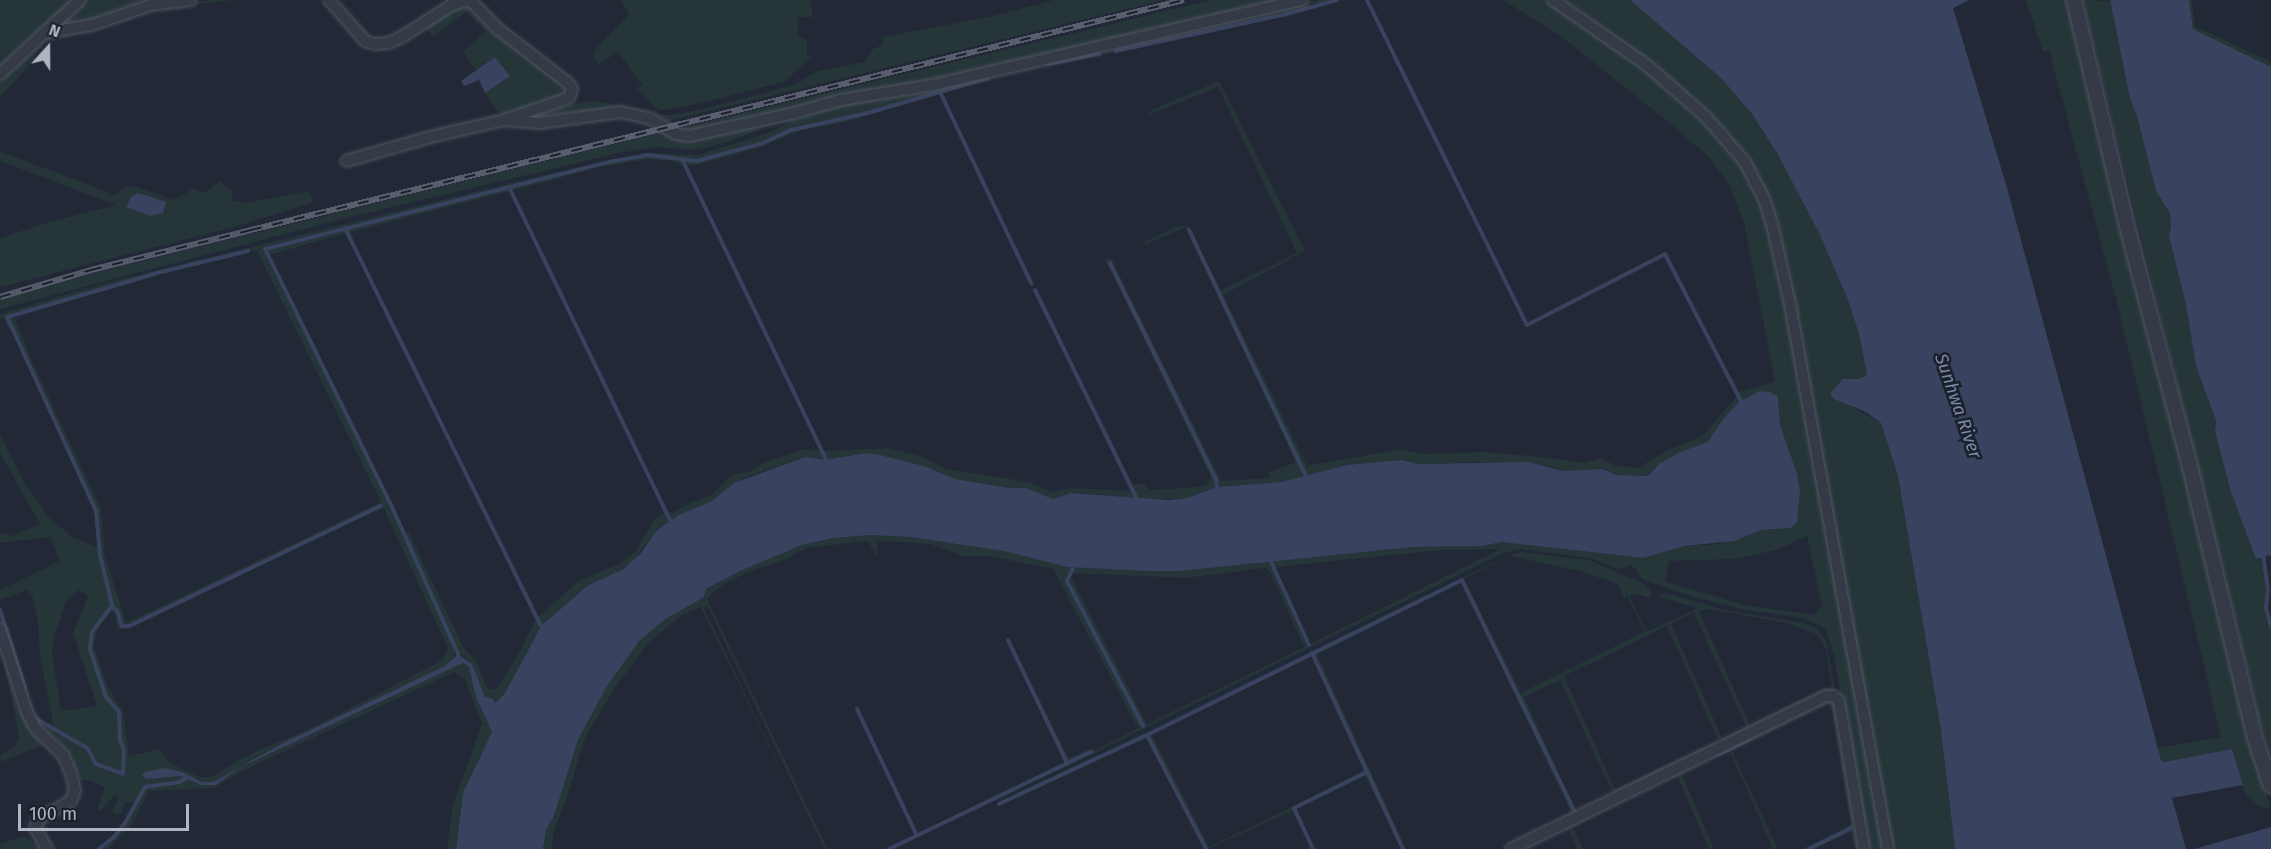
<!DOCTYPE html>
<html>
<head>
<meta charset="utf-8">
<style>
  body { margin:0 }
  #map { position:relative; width:2271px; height:849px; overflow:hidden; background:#222836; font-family:"Fira Sans",sans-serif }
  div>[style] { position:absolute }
  .green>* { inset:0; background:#253538 }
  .water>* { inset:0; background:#39435f }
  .stream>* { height:4px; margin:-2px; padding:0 2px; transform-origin:2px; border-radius:2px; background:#39435f }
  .roads { filter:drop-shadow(0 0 2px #505561) drop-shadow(0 0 2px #505561) }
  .minor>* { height:10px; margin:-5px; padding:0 5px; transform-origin:5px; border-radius:5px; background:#353a47 }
  .tertiary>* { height:14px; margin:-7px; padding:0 7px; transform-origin:7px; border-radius:7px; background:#353a47 }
  .rail>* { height:6px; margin-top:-3px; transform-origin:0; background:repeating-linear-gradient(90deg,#1b202b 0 11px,#585e6e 0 22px); box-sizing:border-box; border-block:2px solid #585e6e }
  span { translate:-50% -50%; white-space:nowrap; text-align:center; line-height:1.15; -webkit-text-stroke:5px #1b202b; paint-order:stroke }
  .water-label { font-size:18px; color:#7a88aa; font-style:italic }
  .north { position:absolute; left:18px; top:18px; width:60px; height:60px; -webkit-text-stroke:4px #1b202b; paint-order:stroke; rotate:21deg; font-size:16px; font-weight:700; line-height:24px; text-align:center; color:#b0b5c3 }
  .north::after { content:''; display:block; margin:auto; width:21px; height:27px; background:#b0b5c3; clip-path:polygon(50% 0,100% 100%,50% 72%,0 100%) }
  .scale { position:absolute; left:18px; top:804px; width:171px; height:27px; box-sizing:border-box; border:3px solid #b0b5c3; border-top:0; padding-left:8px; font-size:18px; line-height:21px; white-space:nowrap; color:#b0b5c3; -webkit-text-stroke:4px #1b202b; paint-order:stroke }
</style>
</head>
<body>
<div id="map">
  <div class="green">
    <div style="clip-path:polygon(0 0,77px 0,0 70px)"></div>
    <div style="clip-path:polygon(84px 0,170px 0,102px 19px,58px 26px)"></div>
    <div style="clip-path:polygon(213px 0,234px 0,158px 9px,97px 29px,46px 40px,28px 67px,0 97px,0 80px,45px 37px,157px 7px)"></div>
    <div style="clip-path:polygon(621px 0,810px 0,813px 17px,798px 17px,798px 37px,807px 39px,807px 55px,813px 57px,783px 82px,702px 103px,662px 110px,656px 108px,637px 88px,642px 85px,618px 52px,599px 64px,594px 58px,594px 51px,629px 14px)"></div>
    <div style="clip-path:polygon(1054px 0,1164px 0,668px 121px,657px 115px,674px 115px,714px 106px,793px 85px,818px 71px,865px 62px,873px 49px,883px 45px,883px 37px,989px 17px)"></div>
    <div style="clip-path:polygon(1211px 0,1290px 0,695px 133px,675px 129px)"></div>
    <div style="clip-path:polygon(1318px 0,1333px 0,1282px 14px,1113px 52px,1116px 47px)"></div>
    <div style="clip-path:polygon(evenodd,1503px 0,1548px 0,1608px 40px,1668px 88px,1729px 146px,1754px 184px,1776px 251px,1886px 849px,1865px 849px,1834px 654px,1825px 628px,1803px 618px,1740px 609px,1694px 597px,1644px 580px,1639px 575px,1638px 570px,1630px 565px,1620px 570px,1590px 558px,1521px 549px,1503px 553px,1092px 754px,892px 849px,1092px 753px,1090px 751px,1068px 762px,1009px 639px,1069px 758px,1091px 749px,1096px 750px,1138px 728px,1053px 569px,988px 556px,963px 556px,930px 544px,883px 541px,878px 542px,877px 557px,868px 541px,806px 548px,785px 560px,750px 571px,722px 585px,707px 599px,828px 849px,824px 849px,707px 605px,704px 608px,819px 849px,701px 607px,682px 615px,650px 641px,614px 689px,585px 738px,565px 803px,554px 831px,551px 849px,543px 849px,546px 830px,554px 816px,578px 740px,607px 686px,639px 641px,664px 620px,704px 597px,706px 589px,740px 571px,802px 545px,833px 538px,871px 535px,910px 537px,1004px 551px,1067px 567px,1179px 571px,1412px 547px,1483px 546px,1501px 542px,1643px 558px,1685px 546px,1720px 544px,1761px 530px,1779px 529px,1800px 491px,1797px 473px,1780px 424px,1778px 397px,1760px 391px,1742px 400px,1738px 392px,1775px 382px,1744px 222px,1730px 186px,1709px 157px,1673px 126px,1562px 37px,1503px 0,1807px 536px,1822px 606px,1813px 615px,1745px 605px,1666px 582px,1669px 561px,1737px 559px,1779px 549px,1807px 536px,1503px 0,1500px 549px,1307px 646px,1270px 565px,1271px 562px,1275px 567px,1442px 550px,1500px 549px,1503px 0,1265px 568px,1270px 572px,1304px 647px,1147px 724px,1071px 577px,1069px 580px,1144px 725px,1141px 726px,1066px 581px,1073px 569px,1073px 573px,1186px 578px,1265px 568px)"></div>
    <div style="clip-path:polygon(1565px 0,1630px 0,1721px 78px,1752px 114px,1777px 153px,1819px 233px,1848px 300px,1859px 334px,1867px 375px,1858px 379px,1843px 379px,1851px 406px,1881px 423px,1898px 476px,1941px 730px,1955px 849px,1892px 849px,1777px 224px,1770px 202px,1746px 156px,1724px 129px,1654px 65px)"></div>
    <div style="clip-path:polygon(2026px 0,2070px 0,2270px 791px,2266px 793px,2270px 808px,2261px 807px,2246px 796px,2232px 749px,2163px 762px,2161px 760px,2157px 748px,2221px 737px,2118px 306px,2049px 50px,2043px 52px)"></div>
    <div style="clip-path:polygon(2083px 0,2110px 1px,2130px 99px,2137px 116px,2156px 191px,2170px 213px,2171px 227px,2169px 237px,2186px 305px,2196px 366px,2216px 421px,2215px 431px,2230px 489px,2256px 559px,2261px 558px,2264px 568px,2267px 590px,2265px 613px,2271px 629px,2271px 753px,2262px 728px)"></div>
    <div style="clip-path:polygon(2189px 0,2192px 0,2195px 26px,2271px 62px,2271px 67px,2193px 29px)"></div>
    <div style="clip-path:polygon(461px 4px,470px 6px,563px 83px,563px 95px,501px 116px,485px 93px,510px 76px,495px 57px,475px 70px,463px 52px,485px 31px,466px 12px,433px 37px,426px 28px)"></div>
    <div style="clip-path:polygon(evenodd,1099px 52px,1107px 68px,1098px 53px,1074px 57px,984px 77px,874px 110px,792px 128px,763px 141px,696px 160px,646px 155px,605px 162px,266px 246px,263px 250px,388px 503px,454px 649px,454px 658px,446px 666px,283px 743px,213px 782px,202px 782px,174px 770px,163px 775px,180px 776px,185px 778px,182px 781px,146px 786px,135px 803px,125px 802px,121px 813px,117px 815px,112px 811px,119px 797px,115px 794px,101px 811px,97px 810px,105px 787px,88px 780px,80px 780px,71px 756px,60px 741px,35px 721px,0 622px,0 611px,37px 720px,79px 743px,96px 764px,123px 775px,125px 750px,121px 740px,120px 712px,107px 696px,90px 649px,93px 632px,111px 608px,118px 612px,122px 626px,129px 627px,381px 507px,124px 626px,118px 609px,112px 606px,101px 555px,97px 511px,8px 318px,14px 316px,31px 359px,101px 509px,105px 555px,126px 623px,381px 502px,257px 251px,249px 250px,157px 273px,12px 313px,6px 317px,19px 346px,4px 319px,0 318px,0 314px,106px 283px,548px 174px,646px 153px,699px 155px,770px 132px,808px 112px,1099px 52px,383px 507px,448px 648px,443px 660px,313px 727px,242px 758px,211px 777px,199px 777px,168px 762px,160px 749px,129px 756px,123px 711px,108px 688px,93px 644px,99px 627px,113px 609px,118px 629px,129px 629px,383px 507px)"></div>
    <div style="clip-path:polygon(1219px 81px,1305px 251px,1223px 295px,1307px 466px,1400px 449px,1425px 454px,1485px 452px,1532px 456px,1585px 463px,1601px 458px,1616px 466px,1642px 468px,1647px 462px,1667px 450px,1701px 437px,1737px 397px,1739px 402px,1723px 419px,1708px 442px,1680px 452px,1659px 464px,1648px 476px,1616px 475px,1602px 469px,1563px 471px,1548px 466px,1479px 462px,1418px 464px,1401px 460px,1347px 465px,1281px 482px,1217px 487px,1187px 498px,1139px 500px,1132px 485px,1143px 483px,1150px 490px,1199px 487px,1207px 484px,1211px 477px,1105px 259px,1111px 258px,1221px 481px,1269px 478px,1269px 472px,1294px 463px,1294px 458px,1185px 227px,1145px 245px,1144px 242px,1175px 227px,1187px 225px,1221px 290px,1297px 253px,1218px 87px,1149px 115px,1151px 110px)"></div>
    <div style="clip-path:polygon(939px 93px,850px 121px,799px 131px,758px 148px,696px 165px,684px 165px,683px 161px,697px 162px,763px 144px,789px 131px,865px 115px)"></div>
    <div style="clip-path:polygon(592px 100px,637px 109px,634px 111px,612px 108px,518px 119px)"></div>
    <div style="clip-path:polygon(779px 121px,737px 139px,706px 148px,691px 150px,655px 147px,619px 153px,346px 218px,0 309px,0 300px,87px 275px,664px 131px,695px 140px,753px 123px)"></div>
    <div style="clip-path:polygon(0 151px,115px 195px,123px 188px,133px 186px,174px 200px,193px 189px,205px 193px,219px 181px,232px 191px,233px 201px,245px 203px,309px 191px,314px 202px,238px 226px,0 287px,0 238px,49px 222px,116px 205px,0 161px)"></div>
    <div style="clip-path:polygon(649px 156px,682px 160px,683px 166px,673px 161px,648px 159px,600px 167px,511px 191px,510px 187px,598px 165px)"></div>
    <div style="clip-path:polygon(508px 188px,510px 191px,348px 233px,346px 228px)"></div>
    <div style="clip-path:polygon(345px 229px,347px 233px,269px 255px,266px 250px)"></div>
    <div style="clip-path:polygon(evenodd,0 434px,24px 482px,48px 516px,72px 537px,99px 548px,111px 604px,91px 632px,89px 649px,105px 697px,118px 713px,119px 740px,123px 750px,123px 773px,96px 763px,87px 747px,54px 729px,40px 655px,38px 620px,32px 595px,27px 590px,0 600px,0 590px,60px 561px,51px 537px,0 543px,0 533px,11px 536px,40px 524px,0 453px,0 434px,79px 590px,88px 596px,73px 633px,97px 706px,61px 711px,52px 655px,54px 636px,67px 600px,79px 590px)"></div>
    <div style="clip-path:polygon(889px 448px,920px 456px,947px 469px,1029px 482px,1052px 492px,1069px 488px,1131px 491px,1134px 499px,1113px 495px,1071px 493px,1053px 499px,1026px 488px,1009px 488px,955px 479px,924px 466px,880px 455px,865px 453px,828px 459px,824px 451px)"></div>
    <div style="clip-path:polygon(805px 449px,821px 451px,825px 460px,805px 457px,744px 478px,712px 501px,690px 512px,671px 520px,667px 513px,672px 513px,692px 502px,712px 495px,731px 475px,751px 471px,760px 464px)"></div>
    <div style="clip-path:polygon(665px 513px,669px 521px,656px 531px,633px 561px,612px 575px,587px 586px,542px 625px,536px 619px,580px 580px,619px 564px,634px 553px,656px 517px)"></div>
    <div style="clip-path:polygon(404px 532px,409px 533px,464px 648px,477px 662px,487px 688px,496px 689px,520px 652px,535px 620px,540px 627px,505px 693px,494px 703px,485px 697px,472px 664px,458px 652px)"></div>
    <div style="clip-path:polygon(evenodd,1521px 552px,1589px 560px,1645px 584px,1651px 591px,1651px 598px,1633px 593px,1630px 597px,1646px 632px,1698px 608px,1656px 596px,1665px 593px,1729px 611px,1805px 623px,1816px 628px,1826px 640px,1836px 695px,1724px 743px,1723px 739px,1746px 727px,1694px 613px,1671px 624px,1722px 738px,1718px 740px,1667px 626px,1564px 676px,1615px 789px,1710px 744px,1715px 742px,1717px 746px,1614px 796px,1560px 680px,1524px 697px,1577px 812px,1564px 821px,1563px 817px,1571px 812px,1461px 583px,1317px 654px,1406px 849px,1404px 849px,1313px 654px,1459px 581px,903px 849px,1510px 555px,1521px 552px,1510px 556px,1580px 571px,1618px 584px,1624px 598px,1628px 597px,1644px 632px,1521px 693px,1464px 579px,1510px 556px,1521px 552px,1709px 609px,1787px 623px,1816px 634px,1826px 649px,1832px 688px,1825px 688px,1750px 725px,1699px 611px,1709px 609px)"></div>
    <div style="clip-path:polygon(2px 650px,48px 743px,1px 762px,0 756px,15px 746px,19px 738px)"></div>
    <div style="clip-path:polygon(1310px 655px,1365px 772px,1293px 807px,1312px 849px,1292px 811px,1208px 849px,1148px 735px,1151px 733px,1209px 847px,1364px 772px)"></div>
    <div style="clip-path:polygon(463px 663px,469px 667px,476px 697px,492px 732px,463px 793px,456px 849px,447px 849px,452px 808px,482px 724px,465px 679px,454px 672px,242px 771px,213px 788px,149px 791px,130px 827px,108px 849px,100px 849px,125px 824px,147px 787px,179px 783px,187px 779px,201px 785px,216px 785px,239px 768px)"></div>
    <div style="clip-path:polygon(1825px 699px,1834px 700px,1862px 849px,1855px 849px,1852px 832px,1811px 849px,1851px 828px,1807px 849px,1802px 849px,1851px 825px,1831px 704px,1829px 704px,1732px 751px,1778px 849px,1773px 849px,1730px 752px,1700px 763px)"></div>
    <div style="clip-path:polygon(1696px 764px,1682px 774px,1714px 849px,1709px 849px,1677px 776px,1651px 786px)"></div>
    <div style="clip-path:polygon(1366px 773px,1402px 849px,1365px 776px,1296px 809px,1313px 849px,1294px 808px)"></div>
    <div style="clip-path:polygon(1643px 790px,1573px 827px,1583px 849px,1577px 849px,1568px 829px,1562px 830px)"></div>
    <div style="clip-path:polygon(24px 836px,43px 849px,0 849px,0 844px)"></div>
  </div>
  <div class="water">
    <div style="clip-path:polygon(1630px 0,1969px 0,1953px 8px,2007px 188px,2161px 760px,2164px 762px,2232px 749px,2243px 785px,2172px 798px,2186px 849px,1955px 849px,1941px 730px,1898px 476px,1881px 423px,1866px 412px,1834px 399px,1830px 394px,1843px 379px,1858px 379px,1867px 375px,1859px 334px,1848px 300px,1819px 233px,1777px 153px,1752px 114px,1721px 78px)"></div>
    <div style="clip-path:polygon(2110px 0,2189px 0,2193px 29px,2271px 67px,2271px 555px,2256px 559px,2230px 489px,2215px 431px,2216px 421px,2196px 366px,2186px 305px,2169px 236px,2171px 227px,2170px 213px,2156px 191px,2137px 116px,2130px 99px)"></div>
    <div style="clip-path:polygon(495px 57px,510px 76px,485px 93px,479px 80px,464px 86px,461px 81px)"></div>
    <div style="clip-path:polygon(138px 193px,166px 202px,163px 213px,150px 216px,126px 207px,131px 197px)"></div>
    <div style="clip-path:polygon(1760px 391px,1770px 392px,1778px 397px,1780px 425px,1797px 473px,1800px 491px,1797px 522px,1791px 528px,1761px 530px,1734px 541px,1685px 546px,1643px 558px,1501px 542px,1483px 546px,1412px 547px,1179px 571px,1150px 571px,1067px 567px,1004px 551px,910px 537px,871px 535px,833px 538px,802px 545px,740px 571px,706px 589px,704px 597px,664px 620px,639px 641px,607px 686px,578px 740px,554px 816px,546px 830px,543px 849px,456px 849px,463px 793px,492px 732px,476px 697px,469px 667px,463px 663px,239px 768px,216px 785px,201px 785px,180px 776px,147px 779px,142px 776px,145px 772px,165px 768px,182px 772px,202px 782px,213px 782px,283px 743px,445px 666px,458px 654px,472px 664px,485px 697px,493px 699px,495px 703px,505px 693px,541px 626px,587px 586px,623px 569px,641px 553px,656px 531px,677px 516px,712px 501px,734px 483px,805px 457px,825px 460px,865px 453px,880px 455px,924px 466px,955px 479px,1009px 488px,1026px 488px,1053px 499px,1071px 493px,1169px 500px,1187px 498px,1217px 487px,1281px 482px,1347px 465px,1401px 460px,1418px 464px,1528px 462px,1563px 471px,1602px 469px,1616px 475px,1648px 476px,1659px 464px,1680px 452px,1708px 442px,1723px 419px,1739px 402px)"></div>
    <div style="clip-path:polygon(2271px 827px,2271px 849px,2194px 849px)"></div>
  </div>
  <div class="stream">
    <div style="left:1367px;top:0;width:362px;rotate:63.8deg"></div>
    <div style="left:1527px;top:325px;width:155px;rotate:-27.2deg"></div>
    <div style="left:1665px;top:254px;width:165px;rotate:62.7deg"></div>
    <div style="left:1116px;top:51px;width:171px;rotate:-12.2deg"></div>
    <div style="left:1283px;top:15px;width:56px;rotate:-15.5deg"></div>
    <div style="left:1048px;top:64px;width:52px;rotate:-11.1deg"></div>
    <div style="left:940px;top:92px;width:212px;rotate:64.5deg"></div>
    <div style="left:682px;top:159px;width:334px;rotate:64.4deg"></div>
    <div style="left:509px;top:187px;width:370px;rotate:64.2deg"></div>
    <div style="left:345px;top:228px;width:444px;rotate:63.8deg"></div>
    <div style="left:1189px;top:230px;width:272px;rotate:64.6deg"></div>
    <div style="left:1110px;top:263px;width:241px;rotate:63.9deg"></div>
    <div style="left:1216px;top:479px;width:8px;rotate:83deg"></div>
    <div style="left:1035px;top:290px;width:233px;rotate:64deg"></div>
    <div style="left:2263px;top:554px;width:35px;rotate:82deg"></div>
    <div style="left:2268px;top:589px;width:19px;rotate:96deg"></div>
    <div style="left:2266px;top:608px;width:20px;rotate:75deg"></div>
    <div style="left:1271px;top:562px;width:91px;rotate:65.4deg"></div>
    <div style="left:1073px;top:568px;width:14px;rotate:115deg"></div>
    <div style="left:1067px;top:581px;width:164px;rotate:62.3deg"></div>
    <div style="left:111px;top:607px;width:7px;rotate:27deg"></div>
    <div style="left:117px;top:610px;width:17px;rotate:73deg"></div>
    <div style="left:122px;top:626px;width:7px"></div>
    <div style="left:129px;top:626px;width:279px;rotate:-25.5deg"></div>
    <div style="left:0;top:610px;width:82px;rotate:72.2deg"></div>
    <div style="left:1008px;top:640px;width:136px;rotate:64.4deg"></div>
    <div style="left:1312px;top:653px;width:216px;rotate:65.1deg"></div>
    <div style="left:458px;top:654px;width:166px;rotate:-114.2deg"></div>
    <div style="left:390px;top:503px;width:283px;rotate:-116.2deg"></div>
    <div style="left:265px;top:249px;width:355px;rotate:-14.2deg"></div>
    <div style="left:609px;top:162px;width:40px;rotate:-10deg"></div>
    <div style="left:648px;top:155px;width:49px;rotate:7deg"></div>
    <div style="left:697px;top:161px;width:68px;rotate:-15.3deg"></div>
    <div style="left:763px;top:143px;width:31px;rotate:-25deg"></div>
    <div style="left:791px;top:130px;width:75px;rotate:-12.4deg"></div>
    <div style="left:864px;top:114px;width:129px;rotate:-16.2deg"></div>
    <div style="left:857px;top:709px;width:140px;rotate:64.7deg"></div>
    <div style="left:35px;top:718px;width:60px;rotate:30deg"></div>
    <div style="left:87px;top:748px;width:18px;rotate:61deg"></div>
    <div style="left:96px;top:764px;width:29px;rotate:20deg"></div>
    <div style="left:123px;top:774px;width:24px;rotate:-88deg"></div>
    <div style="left:124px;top:750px;width:11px;rotate:-112deg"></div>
    <div style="left:120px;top:740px;width:28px;rotate:-92deg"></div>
    <div style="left:119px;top:712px;width:20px;rotate:-131deg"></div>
    <div style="left:106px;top:697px;width:51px;rotate:-108.4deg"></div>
    <div style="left:90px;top:649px;width:17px;rotate:-83deg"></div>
    <div style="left:92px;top:632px;width:34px;rotate:-53deg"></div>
    <div style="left:112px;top:605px;width:51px;rotate:-103.5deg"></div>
    <div style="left:100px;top:555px;width:44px;rotate:-95.2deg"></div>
    <div style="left:96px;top:511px;width:213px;rotate:-114.6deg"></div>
    <div style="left:7px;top:317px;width:156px;rotate:-16.3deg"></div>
    <div style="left:157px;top:273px;width:94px;rotate:-13.6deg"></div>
    <div style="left:1147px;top:735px;width:128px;rotate:62.6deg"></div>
    <div style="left:1719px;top:754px;width:34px;rotate:-26deg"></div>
    <div style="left:999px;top:804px;width:163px;rotate:-25deg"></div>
    <div style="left:1147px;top:735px;width:351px;rotate:-26.2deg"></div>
    <div style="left:1462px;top:580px;width:257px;rotate:64.1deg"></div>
    <div style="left:99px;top:849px;width:19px;rotate:-39deg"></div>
    <div style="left:114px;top:837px;width:18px;rotate:-52deg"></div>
    <div style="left:125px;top:823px;width:41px;rotate:-60.9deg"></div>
    <div style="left:145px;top:787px;width:34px;rotate:-8deg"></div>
    <div style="left:179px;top:782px;width:9px;rotate:-27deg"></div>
    <div style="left:889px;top:849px;width:224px;rotate:-25.7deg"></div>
    <div style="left:1313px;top:849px;width:45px;rotate:-114.9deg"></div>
    <div style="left:1294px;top:808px;width:81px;rotate:-26.3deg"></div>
    <div style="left:1809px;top:849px;width:47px;rotate:-26.6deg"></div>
  </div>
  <div class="roads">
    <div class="minor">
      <div style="left:329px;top:0;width:55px;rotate:48.7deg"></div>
      <div style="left:365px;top:41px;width:10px;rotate:17deg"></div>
      <div style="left:375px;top:44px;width:13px;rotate:-4deg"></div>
      <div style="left:388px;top:43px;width:13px;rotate:-23deg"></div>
      <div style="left:400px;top:38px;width:62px;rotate:-32.4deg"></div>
      <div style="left:452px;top:5px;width:19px;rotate:-16deg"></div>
      <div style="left:470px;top:0;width:40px;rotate:46deg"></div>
      <div style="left:498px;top:29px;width:88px;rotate:37.6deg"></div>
      <div style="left:568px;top:83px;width:7px;rotate:56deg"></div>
      <div style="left:572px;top:89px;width:9px;rotate:108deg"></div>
      <div style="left:569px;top:98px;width:69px;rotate:161.3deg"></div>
      <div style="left:504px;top:120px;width:72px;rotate:167.1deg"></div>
      <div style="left:434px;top:136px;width:91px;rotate:164.1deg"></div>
      <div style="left:1553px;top:0;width:116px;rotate:34.8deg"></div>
      <div style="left:1648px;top:66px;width:76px;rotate:41.3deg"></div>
      <div style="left:1705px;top:116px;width:61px;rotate:49deg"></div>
      <div style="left:1745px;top:162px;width:42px;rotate:62.8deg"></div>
      <div style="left:1764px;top:199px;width:26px;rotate:72deg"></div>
      <div style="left:1772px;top:224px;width:82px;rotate:77.3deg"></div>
      <div style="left:1790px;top:304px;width:554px;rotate:79.81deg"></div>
      <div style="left:45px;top:33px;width:48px;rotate:-9.7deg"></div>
      <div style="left:92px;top:25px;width:62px;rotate:-18.7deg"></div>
      <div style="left:151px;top:5px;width:40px;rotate:-7.1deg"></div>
      <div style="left:0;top:74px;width:109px;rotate:-42.8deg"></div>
      <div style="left:504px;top:120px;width:35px;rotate:5deg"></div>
      <div style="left:539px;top:123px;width:83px;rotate:-7.6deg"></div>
      <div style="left:621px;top:112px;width:31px;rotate:13deg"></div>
      <div style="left:651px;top:119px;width:29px;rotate:31deg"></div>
      <div style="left:676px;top:134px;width:13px;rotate:9deg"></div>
      <div style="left:689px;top:136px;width:107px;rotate:-12.4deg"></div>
      <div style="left:794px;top:113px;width:49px;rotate:-15.5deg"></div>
      <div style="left:841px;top:100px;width:93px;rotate:-9.3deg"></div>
      <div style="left:933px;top:85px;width:379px;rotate:-13deg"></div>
      <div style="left:0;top:629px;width:87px;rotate:72deg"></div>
      <div style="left:27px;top:712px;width:18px;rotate:63deg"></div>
      <div style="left:35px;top:728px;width:39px;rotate:44deg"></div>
      <div style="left:63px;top:755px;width:20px;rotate:66deg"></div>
      <div style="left:71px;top:773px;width:17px;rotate:77deg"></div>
      <div style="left:75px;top:790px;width:12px;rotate:110deg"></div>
      <div style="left:71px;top:801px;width:35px;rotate:151deg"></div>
      <div style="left:40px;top:818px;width:11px;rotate:117deg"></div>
      <div style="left:35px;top:828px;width:24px;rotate:60deg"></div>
      <div style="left:1511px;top:849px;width:350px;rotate:-25.9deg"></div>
      <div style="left:1826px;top:696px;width:7px"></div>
      <div style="left:1833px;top:696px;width:8px;rotate:40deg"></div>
      <div style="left:1839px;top:701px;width:150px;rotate:80.4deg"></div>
    </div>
    <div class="tertiary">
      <div style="left:2074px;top:0;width:240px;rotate:76.8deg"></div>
      <div style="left:2129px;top:234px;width:241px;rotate:75.3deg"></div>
      <div style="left:2190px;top:467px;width:282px;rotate:76.5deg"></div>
      <div style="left:2256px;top:741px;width:47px;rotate:71.6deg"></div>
    </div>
  </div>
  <div class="rail">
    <div style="left:0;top:297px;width:95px;rotate:-16.5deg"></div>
    <div style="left:91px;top:270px;width:165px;rotate:-14deg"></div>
    <div style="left:251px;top:230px;width:961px;rotate:-13.85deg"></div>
  </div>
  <div class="water-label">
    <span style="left:1958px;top:406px;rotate:71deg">Sunhwa River</span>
  </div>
  <div class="north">N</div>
  <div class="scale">100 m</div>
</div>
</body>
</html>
